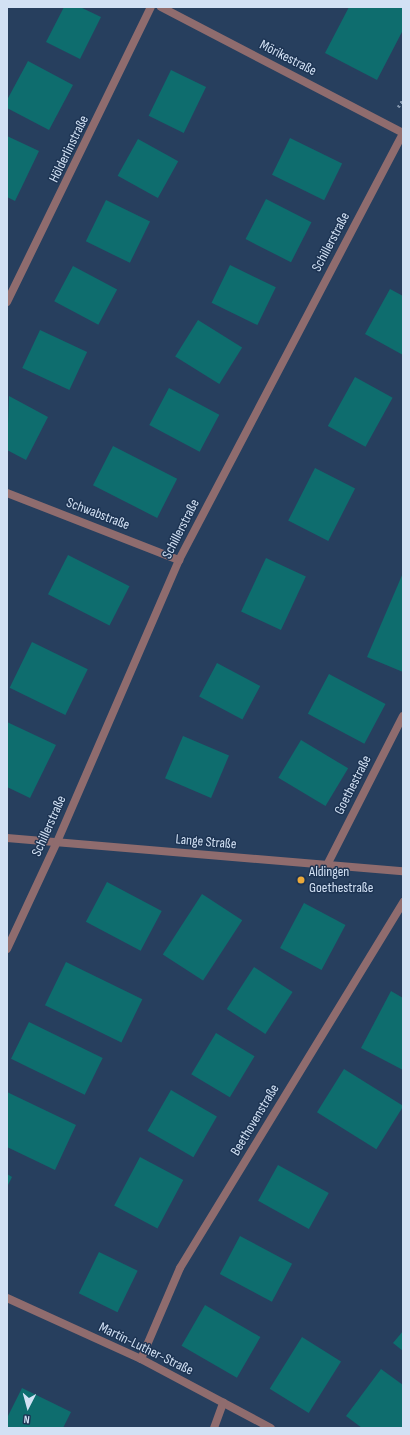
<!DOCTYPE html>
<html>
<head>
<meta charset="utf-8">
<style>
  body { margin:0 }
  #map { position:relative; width:410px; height:1435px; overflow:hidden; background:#273f5e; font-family:"Sofia Sans Condensed",sans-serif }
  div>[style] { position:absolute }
  .building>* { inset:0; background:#0e6d6e; transform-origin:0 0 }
  .path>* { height:2.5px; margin-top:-1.25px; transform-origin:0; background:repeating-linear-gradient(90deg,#8295ad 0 2px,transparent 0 5px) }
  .street>* { height:8px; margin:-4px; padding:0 4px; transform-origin:4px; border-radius:4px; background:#8f6c6e }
  .dots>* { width:11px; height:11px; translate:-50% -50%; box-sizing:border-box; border:2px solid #1d3453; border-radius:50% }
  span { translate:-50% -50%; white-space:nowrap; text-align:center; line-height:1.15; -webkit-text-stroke:3px #1d3453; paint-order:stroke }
  .street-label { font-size:14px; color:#d2e1f4 }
  .poi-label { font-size:14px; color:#d2e1f4 }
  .left { translate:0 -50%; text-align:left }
  .frame { position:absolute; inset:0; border:8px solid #d2e1f4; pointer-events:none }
  .north { position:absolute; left:8px; top:1387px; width:40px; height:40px; -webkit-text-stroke:3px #1d3453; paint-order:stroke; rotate:186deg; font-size:11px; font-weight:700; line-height:16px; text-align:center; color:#d2e1f4 }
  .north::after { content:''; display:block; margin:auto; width:14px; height:18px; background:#d2e1f4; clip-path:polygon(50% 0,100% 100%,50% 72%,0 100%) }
</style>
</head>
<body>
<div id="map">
  <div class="building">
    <div style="clip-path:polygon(64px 7px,80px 7px,101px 17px,80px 59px,46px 42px)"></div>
    <div style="clip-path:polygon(349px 7px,403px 7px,403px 30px,377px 80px,325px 53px)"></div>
    <div style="clip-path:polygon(28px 61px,73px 85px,49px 130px,7px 108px,7px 100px)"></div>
    <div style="left:171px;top:70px;width:39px;height:51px;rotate:26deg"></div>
    <div style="clip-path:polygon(7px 136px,39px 151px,15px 201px,7px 197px)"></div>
    <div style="left:290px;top:138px;width:58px;height:41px;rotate:26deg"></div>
    <div style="left:138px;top:139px;width:46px;height:42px;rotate:29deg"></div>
    <div style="left:266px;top:199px;width:51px;height:45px;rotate:27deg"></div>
    <div style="left:106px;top:200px;width:49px;height:46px;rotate:26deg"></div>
    <div style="left:230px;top:265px;width:51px;height:42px;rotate:26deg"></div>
    <div style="left:73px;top:266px;width:50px;height:40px;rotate:28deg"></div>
    <div style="clip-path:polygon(390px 289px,403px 296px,403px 355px,365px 334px)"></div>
    <div style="left:198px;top:320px;width:52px;height:43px;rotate:32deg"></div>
    <div style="left:40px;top:330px;width:52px;height:42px;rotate:25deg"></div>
    <div style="left:355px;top:377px;width:43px;height:56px;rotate:29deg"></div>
    <div style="left:169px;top:388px;width:57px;height:42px;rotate:28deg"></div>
    <div style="clip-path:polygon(9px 396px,48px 417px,26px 460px,7px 450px)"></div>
    <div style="left:113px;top:446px;width:72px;height:44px;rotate:27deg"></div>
    <div style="left:315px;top:468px;width:45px;height:59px;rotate:27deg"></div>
    <div style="left:68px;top:555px;width:69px;height:44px;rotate:27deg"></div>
    <div style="left:266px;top:558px;width:44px;height:59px;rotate:25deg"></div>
    <div style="clip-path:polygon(403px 573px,403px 672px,367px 657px)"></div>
    <div style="left:32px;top:642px;width:62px;height:51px;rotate:26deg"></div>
    <div style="left:217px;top:663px;width:49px;height:38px;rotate:28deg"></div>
    <div style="left:329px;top:674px;width:64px;height:45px;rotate:28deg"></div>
    <div style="clip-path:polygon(7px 722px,56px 745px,30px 798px,7px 787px)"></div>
    <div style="left:183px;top:736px;width:50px;height:46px;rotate:23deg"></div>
    <div style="left:301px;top:740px;width:55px;height:44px;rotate:31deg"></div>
    <div style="left:107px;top:882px;width:62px;height:45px;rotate:28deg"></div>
    <div style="left:202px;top:894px;width:48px;height:72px;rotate:33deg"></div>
    <div style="left:304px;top:903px;width:47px;height:51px;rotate:28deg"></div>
    <div style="left:66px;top:962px;width:85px;height:48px;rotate:26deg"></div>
    <div style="left:254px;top:967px;width:46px;height:50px;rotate:33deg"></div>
    <div style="clip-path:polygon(391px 991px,403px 998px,403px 1070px,361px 1048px)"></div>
    <div style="left:29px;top:1022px;width:82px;height:41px;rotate:26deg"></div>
    <div style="left:216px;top:1033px;width:45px;height:48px;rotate:31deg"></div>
    <div style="left:344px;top:1069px;width:70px;height:51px;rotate:32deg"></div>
    <div style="left:171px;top:1090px;width:53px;height:47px;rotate:30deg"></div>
    <div style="clip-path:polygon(7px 1092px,76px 1125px,55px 1170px,7px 1147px)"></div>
    <div style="left:140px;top:1157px;width:49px;height:55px;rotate:28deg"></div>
    <div style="left:278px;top:1165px;width:58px;height:41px;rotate:29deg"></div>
    <div style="clip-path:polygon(7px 1174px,12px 1177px,7px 1187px)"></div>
    <div style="left:240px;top:1236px;width:59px;height:43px;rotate:28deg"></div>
    <div style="left:99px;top:1252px;width:43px;height:46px;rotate:26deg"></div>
    <div style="left:205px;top:1305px;width:64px;height:47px;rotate:30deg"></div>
    <div style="clip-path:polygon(403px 1331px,403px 1351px,393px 1343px)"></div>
    <div style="left:302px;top:1337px;width:46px;height:61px;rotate:32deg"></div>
    <div style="clip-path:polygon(381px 1369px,403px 1385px,403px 1428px,362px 1428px,346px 1416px)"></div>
    <div style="clip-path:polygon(22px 1388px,71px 1412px,63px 1428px,7px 1428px,7px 1418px)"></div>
  </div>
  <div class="path">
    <div style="left:398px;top:107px;width:9px;rotate:-58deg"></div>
  </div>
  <div class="street">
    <div style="left:161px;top:7px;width:273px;rotate:27.5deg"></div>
    <div style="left:7px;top:302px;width:328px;rotate:-64deg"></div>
    <div style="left:7px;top:493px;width:185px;rotate:21.3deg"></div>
    <div style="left:7px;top:838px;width:397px;rotate:4.8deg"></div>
    <div style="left:327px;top:865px;width:167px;rotate:-63deg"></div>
    <div style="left:7px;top:949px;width:118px;rotate:-65deg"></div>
    <div style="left:57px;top:842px;width:307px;rotate:-66.6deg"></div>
    <div style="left:179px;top:560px;width:482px;rotate:-62.3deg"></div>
    <div style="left:7px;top:1298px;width:147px;rotate:24.5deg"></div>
    <div style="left:141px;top:1359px;width:147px;rotate:28deg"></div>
    <div style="left:141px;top:1359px;width:99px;rotate:-66.8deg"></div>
    <div style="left:180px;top:1268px;width:429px;rotate:-58.6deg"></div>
    <div style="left:214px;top:1428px;width:27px;rotate:-70deg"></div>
  </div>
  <div class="dots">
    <div style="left:301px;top:880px;background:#eba93a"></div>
  </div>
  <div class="street-label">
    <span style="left:288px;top:58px;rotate:27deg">Mörikestraße</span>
    <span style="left:69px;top:149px;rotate:-64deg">Hölderlinstraße</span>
    <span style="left:331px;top:242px;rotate:-62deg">Schillerstraße</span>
    <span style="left:98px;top:514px;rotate:21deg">Schwabstraße</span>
    <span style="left:181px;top:529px;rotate:-63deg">Schillerstraße</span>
    <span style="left:353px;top:785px;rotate:-63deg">Goethestraße</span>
    <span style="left:49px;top:826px;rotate:-66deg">Schillerstraße</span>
    <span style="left:206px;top:842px;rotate:5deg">Lange Straße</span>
    <span style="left:255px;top:1120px;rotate:-59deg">Beethovenstraße</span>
    <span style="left:146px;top:1349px;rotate:26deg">Martin-Luther-Straße</span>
  </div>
  <div class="poi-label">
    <span class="left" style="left:309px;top:880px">Aldingen<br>Goethestraße</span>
  </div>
  <div class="frame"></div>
  <div class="north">N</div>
</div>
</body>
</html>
